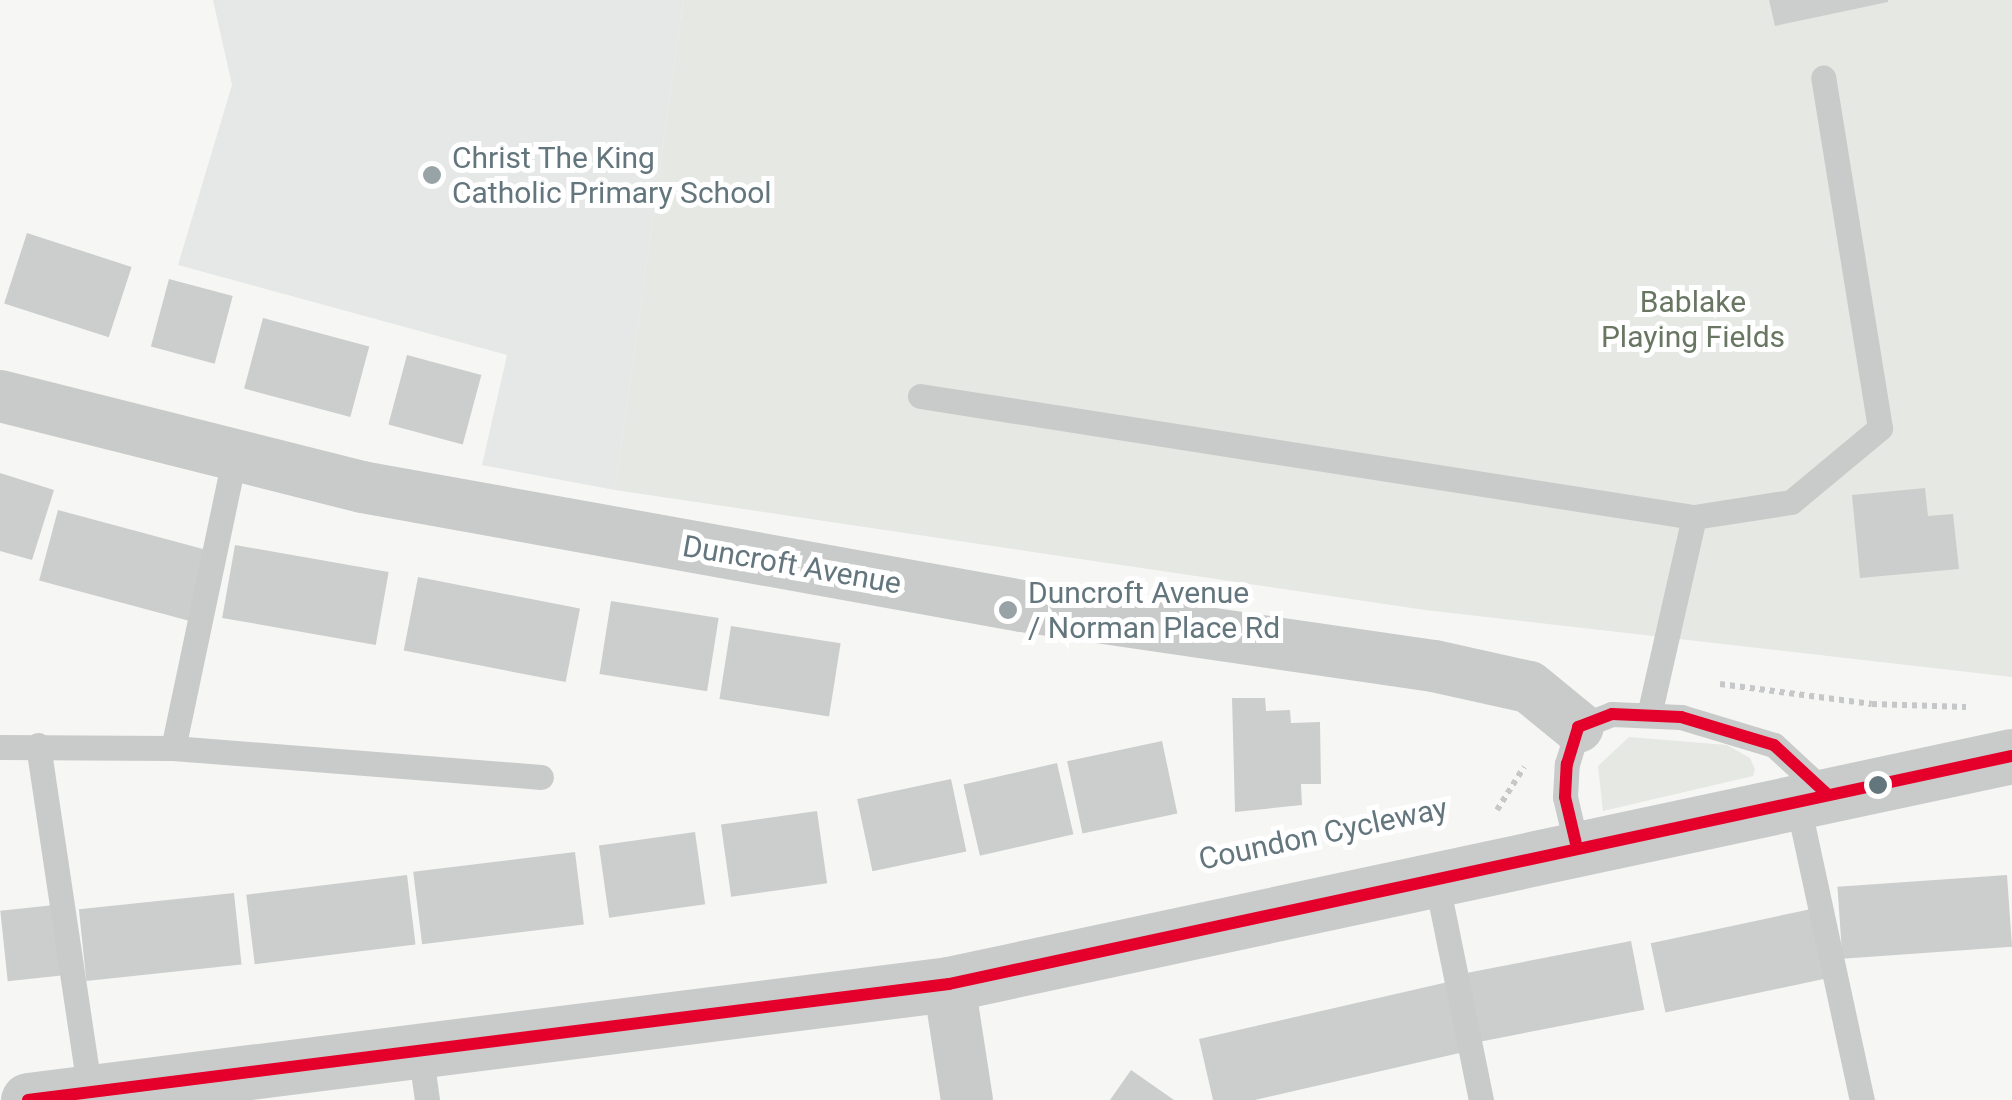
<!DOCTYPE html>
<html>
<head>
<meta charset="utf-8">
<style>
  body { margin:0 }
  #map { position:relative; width:2012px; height:1100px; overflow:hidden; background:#f6f6f5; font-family:Roboto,sans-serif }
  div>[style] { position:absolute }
  .built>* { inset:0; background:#e6e7e7 }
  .green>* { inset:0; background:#e6e8e3 }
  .building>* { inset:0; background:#cccece; transform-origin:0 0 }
  .path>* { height:6px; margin-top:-3px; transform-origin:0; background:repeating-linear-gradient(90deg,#c6c7c8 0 5px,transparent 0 10px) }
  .service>* { height:25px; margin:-12.5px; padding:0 12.5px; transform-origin:12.5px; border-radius:12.5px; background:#c9cbca }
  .minor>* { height:52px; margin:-26px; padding:0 26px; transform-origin:26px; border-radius:26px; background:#c9cbca }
  .tertiary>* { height:55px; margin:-27.5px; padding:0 27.5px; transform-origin:27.5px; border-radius:27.5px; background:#c9cbca }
  .bus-1>* { height:12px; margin:-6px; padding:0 6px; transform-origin:6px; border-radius:6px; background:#e4002b }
  .dots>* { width:28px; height:28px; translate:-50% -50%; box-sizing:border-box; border:5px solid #fff; border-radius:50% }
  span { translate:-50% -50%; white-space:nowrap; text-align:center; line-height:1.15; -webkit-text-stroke:10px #fff; paint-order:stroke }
  .poi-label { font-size:30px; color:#64767d }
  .left { translate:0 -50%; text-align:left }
  .park-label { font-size:30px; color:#687662 }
  .street-label { font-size:30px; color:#64767d }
</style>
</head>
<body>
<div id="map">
  <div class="built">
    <div style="clip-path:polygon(213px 0,683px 0,615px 490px,482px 465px,507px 355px,178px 265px,232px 85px)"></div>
  </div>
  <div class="green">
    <div style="clip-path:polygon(683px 0,2012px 0,2012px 677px,1425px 610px,615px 490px)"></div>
    <div style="clip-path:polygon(1629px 737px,1727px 745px,1750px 758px,1755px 769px,1753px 776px,1603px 811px,1598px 766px)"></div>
  </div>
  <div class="building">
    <div style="clip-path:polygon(1769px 0,1888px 0,1888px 2px,1775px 26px)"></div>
    <div style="left:27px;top:233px;width:110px;height:74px;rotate:18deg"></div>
    <div style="left:169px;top:279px;width:66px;height:70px;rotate:15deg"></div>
    <div style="left:263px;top:318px;width:110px;height:73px;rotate:15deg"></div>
    <div style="left:407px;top:355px;width:77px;height:72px;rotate:15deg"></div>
    <div style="clip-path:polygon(0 473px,54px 490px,32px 560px,0 551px)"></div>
    <div style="clip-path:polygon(1925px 488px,1928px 516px,1953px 514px,1959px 569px,1860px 578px,1852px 495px)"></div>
    <div style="left:58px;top:510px;width:156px;height:73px;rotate:15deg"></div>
    <div style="left:235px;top:545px;width:156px;height:74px;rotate:10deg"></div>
    <div style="left:418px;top:577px;width:165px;height:75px;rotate:11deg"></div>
    <div style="left:611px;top:601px;width:109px;height:74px;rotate:9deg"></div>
    <div style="left:731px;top:626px;width:111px;height:74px;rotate:9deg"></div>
    <div style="clip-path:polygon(1232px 698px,1265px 698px,1266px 711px,1290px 710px,1291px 723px,1320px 722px,1321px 784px,1301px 784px,1302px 805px,1235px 812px)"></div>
    <div style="left:1162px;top:741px;width:74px;height:97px;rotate:78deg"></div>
    <div style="left:1057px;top:763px;width:73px;height:96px;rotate:77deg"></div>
    <div style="left:951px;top:779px;width:74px;height:96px;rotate:78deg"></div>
    <div style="left:817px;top:811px;width:73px;height:97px;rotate:82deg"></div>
    <div style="left:695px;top:832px;width:73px;height:97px;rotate:82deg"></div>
    <div style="left:575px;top:852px;width:73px;height:163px;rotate:83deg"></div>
    <div style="left:407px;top:875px;width:70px;height:162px;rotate:83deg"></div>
    <div style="left:2007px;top:875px;width:72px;height:170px;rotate:86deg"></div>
    <div style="left:234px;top:893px;width:72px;height:156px;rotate:84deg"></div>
    <div style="left:54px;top:905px;width:71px;height:54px;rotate:84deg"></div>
    <div style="left:1816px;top:908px;width:71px;height:169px;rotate:78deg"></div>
    <div style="left:1631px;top:941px;width:70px;height:169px;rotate:79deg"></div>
    <div style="clip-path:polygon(1448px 982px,1464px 1052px,1255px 1100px,1213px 1100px,1199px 1039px)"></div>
    <div style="clip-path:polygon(1131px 1070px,1174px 1100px,1110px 1100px)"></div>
  </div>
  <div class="path">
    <div style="left:1720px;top:684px;width:153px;rotate:7.5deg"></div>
    <div style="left:1872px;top:704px;width:94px;rotate:1.8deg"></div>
    <div style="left:1497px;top:810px;width:51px;rotate:-57.9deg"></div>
  </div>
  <div class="service">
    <div style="left:920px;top:396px;width:783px;rotate:8.89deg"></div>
    <div style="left:1694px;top:517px;width:203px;rotate:102.8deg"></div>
    <div style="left:234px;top:459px;width:295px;rotate:101.9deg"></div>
    <div style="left:173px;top:748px;width:369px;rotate:4.5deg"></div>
    <div style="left:1694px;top:517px;width:98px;rotate:-8.8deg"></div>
    <div style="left:1791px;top:502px;width:116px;rotate:-39.7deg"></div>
    <div style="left:1880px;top:428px;width:355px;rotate:-99.2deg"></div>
    <div style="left:38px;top:745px;width:350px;rotate:81.5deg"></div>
    <div style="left:0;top:747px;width:173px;rotate:0.3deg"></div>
    <div style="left:1797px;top:800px;width:307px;rotate:77.8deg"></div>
    <div style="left:1577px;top:848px;width:52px;rotate:-103.2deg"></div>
    <div style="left:1565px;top:797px;width:33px;rotate:-87deg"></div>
    <div style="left:1567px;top:764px;width:39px;rotate:-73deg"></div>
    <div style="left:1578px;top:727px;width:36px;rotate:-21deg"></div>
    <div style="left:1612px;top:714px;width:69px;rotate:2.5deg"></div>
    <div style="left:1681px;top:717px;width:97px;rotate:16.8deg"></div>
    <div style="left:1774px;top:745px;width:72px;rotate:42.8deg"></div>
    <div style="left:1436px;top:879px;width:226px;rotate:78.5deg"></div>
    <div style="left:420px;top:1050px;width:50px;rotate:82deg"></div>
  </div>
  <div class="minor">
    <div style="left:0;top:396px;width:373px;rotate:14.1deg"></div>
    <div style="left:362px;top:487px;width:671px;rotate:10.22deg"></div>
    <div style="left:1022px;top:606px;width:416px;rotate:8.3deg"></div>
    <div style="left:1434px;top:666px;width:97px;rotate:12.5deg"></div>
    <div style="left:1529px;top:687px;width:63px;rotate:39.2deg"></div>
    <div style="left:949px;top:984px;width:117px;rotate:81.2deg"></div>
  </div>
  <div class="tertiary">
    <div style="left:28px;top:1100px;width:928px;rotate:-7.18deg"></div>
    <div style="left:949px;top:984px;width:1087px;rotate:-12.11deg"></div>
  </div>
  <div class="bus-1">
    <div style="left:1577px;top:848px;width:52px;rotate:-103.2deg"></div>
    <div style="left:1565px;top:797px;width:33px;rotate:-87deg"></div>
    <div style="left:1567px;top:764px;width:39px;rotate:-73deg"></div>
    <div style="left:1578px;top:727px;width:36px;rotate:-21deg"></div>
    <div style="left:1612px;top:714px;width:69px;rotate:2.5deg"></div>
    <div style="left:1681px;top:717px;width:97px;rotate:16.8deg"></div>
    <div style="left:1774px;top:745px;width:72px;rotate:42.8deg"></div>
    <div style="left:28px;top:1100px;width:928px;rotate:-7.18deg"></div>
    <div style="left:949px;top:984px;width:1087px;rotate:-12.11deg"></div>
  </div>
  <div class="dots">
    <div style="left:432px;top:175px;background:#97a3a7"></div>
    <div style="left:1008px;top:610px;background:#97a3a7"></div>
    <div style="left:1878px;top:785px;background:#64767d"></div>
  </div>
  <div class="poi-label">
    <span class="left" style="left:452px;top:175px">Christ The King<br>Catholic Primary School</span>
    <span class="left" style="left:1028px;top:610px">Duncroft Avenue<br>/ Norman Place Rd</span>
  </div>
  <div class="park-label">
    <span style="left:1693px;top:319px">Bablake<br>Playing Fields</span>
  </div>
  <div class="street-label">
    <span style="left:792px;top:565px;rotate:10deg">Duncroft Avenue</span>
    <span style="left:1323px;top:834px;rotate:-12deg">Coundon Cycleway</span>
  </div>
</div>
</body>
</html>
